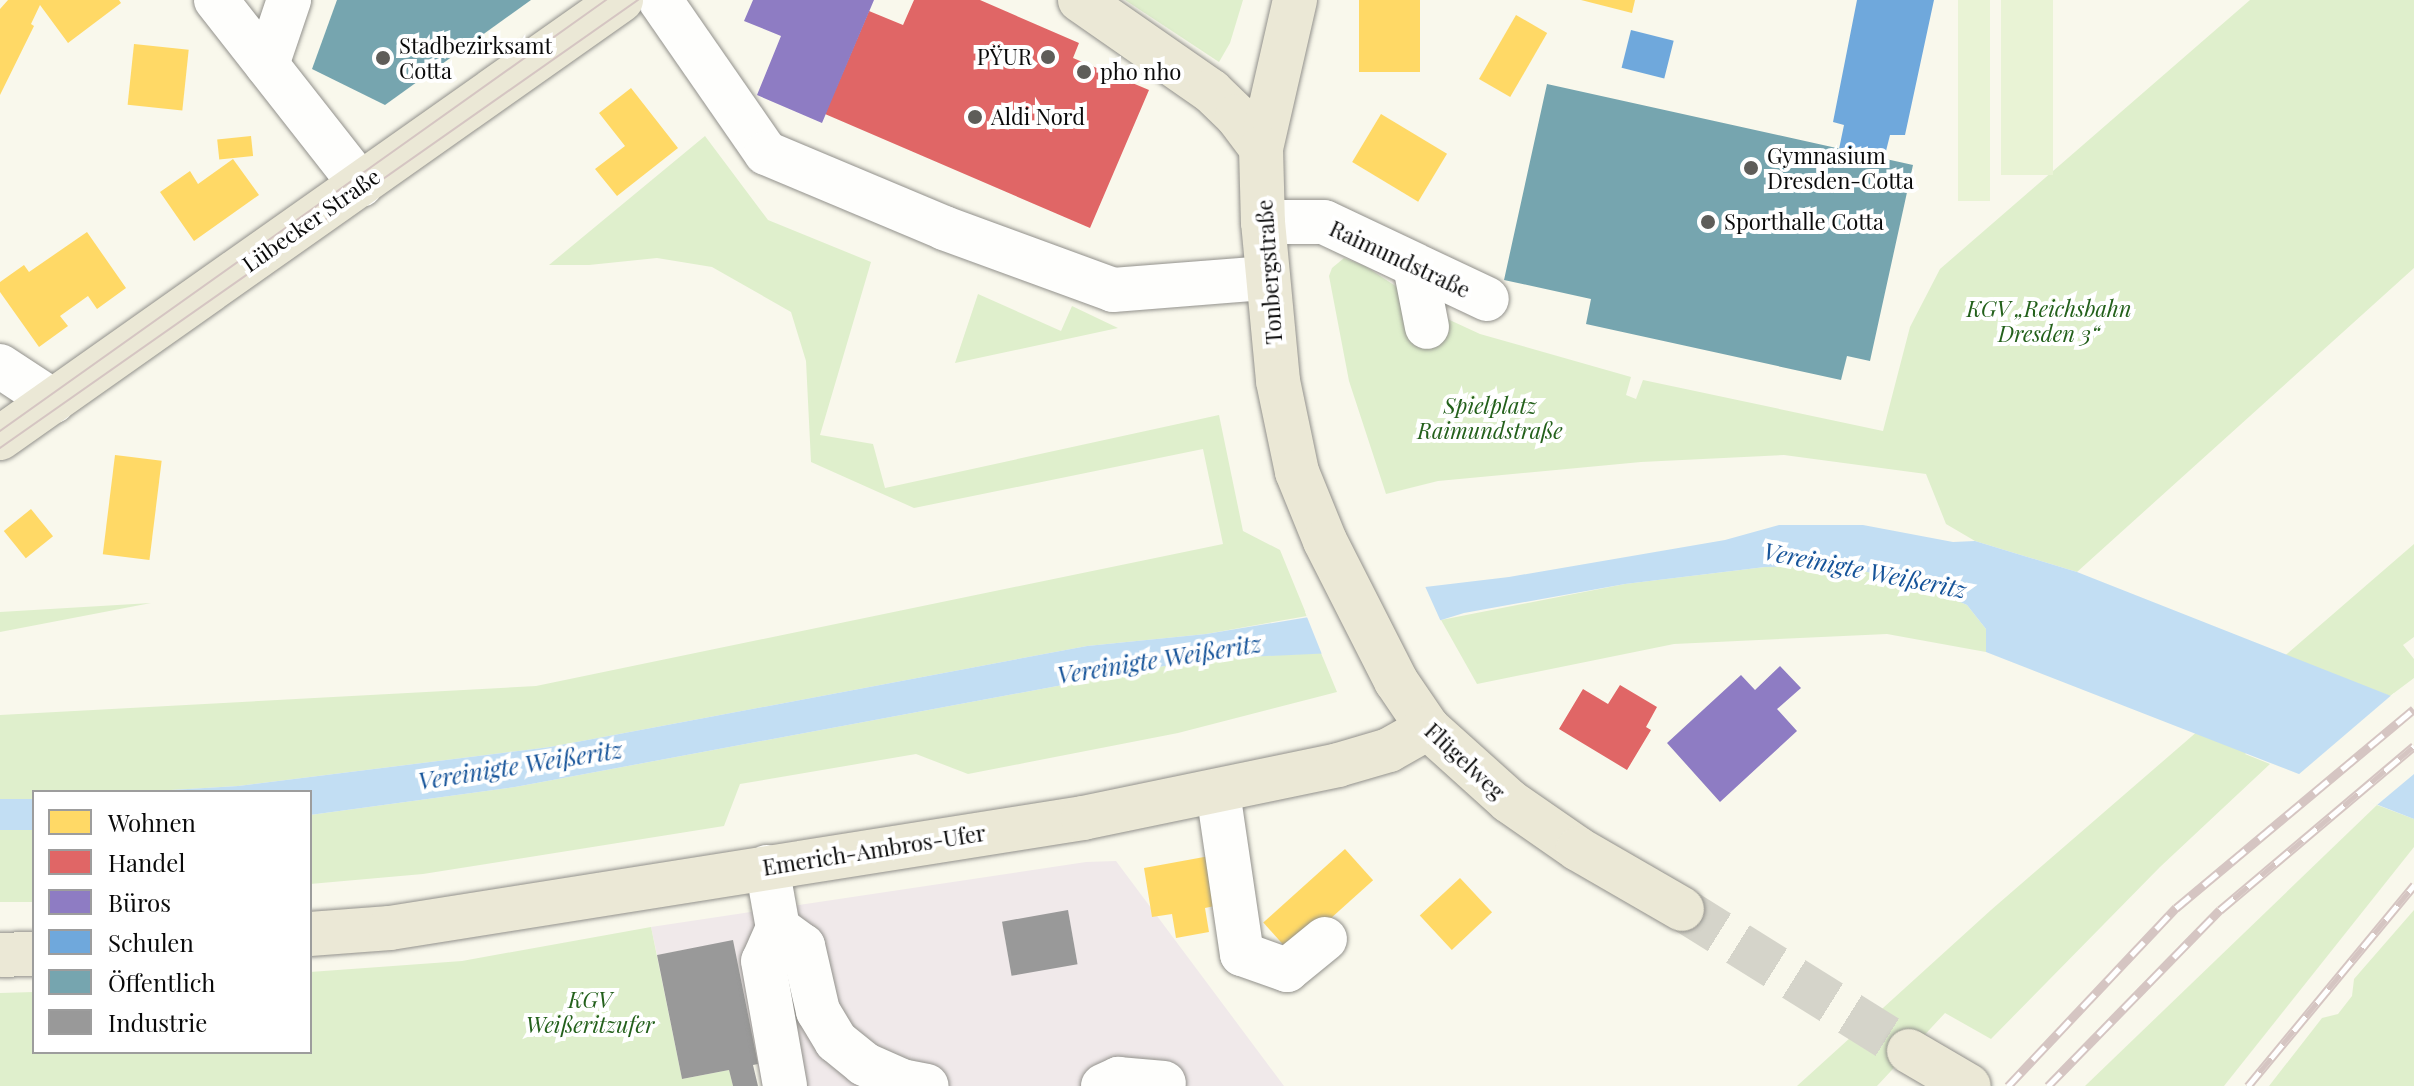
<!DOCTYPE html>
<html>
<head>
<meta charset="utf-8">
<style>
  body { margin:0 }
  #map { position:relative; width:2414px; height:1086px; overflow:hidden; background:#f9f8ec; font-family:"Playfair Display",serif }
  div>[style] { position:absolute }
  .industrial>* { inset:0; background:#f0e9ea }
  .green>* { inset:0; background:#dfefcc; transform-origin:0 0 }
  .pitch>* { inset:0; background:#e9f3d5; transform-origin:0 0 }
  .water>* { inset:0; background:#c2def3; transform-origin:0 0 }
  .pier>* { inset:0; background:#f9f8ec }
  .homes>* { inset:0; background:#ffd966; transform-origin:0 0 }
  .shops>* { inset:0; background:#e06666 }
  .offices>* { inset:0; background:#8e7cc3 }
  .schools>* { inset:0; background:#6fa8dc; transform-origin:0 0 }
  .public>* { inset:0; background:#76a5af }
  .industry>* { inset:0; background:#999; transform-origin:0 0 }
  .major-tunnel>* { height:44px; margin-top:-22px; transform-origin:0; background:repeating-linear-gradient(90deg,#d5d4ca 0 44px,transparent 0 66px) }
  .roads { filter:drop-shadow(0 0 2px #92918c) drop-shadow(0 0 2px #92918c) }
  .minor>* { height:44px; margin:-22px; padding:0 22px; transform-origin:22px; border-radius:22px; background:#fefefc }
  .major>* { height:44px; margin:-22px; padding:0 22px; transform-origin:22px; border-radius:22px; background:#ebe8d6 }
  .tram>* { height:2px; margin:-1px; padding:0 1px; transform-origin:1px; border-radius:1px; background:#d5c5c2 }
  .rail>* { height:9px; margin-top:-4.5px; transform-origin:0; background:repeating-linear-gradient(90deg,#fff 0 18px,#d5c5c2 0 36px); box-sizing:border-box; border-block:2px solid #d5c5c2 }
  .dots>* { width:22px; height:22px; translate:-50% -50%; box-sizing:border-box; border:4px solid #fff; border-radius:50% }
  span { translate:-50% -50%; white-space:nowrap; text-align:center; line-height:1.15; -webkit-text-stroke:8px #fff; paint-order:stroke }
  .poi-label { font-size:22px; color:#0a0a0a }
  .left { translate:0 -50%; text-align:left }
  .right { translate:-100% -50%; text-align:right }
  .street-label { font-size:22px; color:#0a0a0a }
  .park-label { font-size:22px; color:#23601b; font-style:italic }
  .water-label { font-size:24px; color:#155399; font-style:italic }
  .legend { position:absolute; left:32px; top:790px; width:280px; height:264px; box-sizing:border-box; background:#fff; border:2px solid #9d9d9d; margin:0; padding:10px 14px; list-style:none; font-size:24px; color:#0a0a0a }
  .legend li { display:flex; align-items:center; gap:16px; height:40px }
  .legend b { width:40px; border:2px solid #9d9d9d }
</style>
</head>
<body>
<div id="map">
  <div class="industrial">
    <div style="clip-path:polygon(1116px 861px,1284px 1086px,762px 1086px,733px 941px,657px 955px,651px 927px,1086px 862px)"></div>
  </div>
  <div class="green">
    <div style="clip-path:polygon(1125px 0,1243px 0,1230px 43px,1219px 62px)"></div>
    <div style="clip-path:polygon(2250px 0,2414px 0,2414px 268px,2077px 572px,1975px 541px,1946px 524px,1926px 474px,1784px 455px,1641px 462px,1438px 481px,1386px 494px,1349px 381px,1329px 276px,1332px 268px,1344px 258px,1365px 266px,1441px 316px,1480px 334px,1631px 377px,1626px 395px,1636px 399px,1643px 380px,1883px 431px,1910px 327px,1940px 269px)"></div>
    <div style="clip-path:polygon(705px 136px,768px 220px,871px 262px,820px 435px,873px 444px,885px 488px,1219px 415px,1243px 531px,1280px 550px,1307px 616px,1206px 634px,1087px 646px,550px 747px,238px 786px,138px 792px,34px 792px,34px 799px,0 801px,0 715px,536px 686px,1223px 544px,1203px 449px,914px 508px,811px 462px,806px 361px,791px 312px,712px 267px,657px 258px,589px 265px,549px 265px)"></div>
    <div style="clip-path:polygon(978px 294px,1061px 331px,1072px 306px,1118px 328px,955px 363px)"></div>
    <div style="clip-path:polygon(2414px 544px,2414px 637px,2403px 645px,2414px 659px,2414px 678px,2390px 696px,2337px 676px,2245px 754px,2270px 764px,2160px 867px,1991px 1039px,1945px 1013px,1877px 1086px,1797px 1086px,1991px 910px)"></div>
    <div style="clip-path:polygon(1831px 566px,1908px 579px,1967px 605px,1986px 629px,1986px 652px,1887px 634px,1674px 644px,1477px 684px,1441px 620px,1625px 584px,1765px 567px)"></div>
    <div style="clip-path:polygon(151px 603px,0 632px,0 612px)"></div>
    <div style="clip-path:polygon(1321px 653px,1337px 692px,1178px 733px,968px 774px,916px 754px,740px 784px,724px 826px,423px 874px,310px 884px,310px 815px,515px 787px,1202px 659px)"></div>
    <div style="clip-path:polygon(2377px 805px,2414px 819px,2414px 847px,2224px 1086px,2085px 1086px)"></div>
    <div style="left:34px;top:830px;width:72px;height:34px;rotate:90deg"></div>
    <div style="clip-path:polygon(2414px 910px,2414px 1086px,2269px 1086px,2322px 1018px,2338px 1014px,2352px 996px,2354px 979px)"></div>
    <div style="clip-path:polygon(651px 927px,682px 1079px,729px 1070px,733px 1086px,0 1086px,0 993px,34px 992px,34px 1052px,310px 1052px,310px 972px,462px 961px)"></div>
  </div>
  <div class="pitch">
    <div style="left:1958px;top:0;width:32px;height:201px"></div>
    <div style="left:2001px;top:0;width:52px;height:175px"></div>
  </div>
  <div class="water">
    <div style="clip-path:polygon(1779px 525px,1863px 525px,1953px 542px,1975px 541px,2077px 572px,2414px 705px,2414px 819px,1986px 652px,1986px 629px,1967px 605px,1908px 579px,1831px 566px,1765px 567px,1625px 584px,1464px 613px,1334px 653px,1202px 659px,515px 787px,310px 815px,310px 792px,138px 792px,238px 786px,550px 747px,1087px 646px,1206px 634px,1345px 611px,1425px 587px,1509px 577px,1725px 540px)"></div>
    <div style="left:34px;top:799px;width:31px;height:34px;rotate:90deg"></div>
  </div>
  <div class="pier">
    <div style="clip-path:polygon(1424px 584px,1442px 624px,1323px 657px,1305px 612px,1344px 607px)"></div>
    <div style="clip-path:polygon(2394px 693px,2414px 701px,2414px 774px,2377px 805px,2298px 775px)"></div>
  </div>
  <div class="homes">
    <div style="clip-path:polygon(8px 0,119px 0,121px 3px,68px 43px,40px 5px,31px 24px,34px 26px,0 95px,0 9px)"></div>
    <div style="left:1359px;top:0;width:61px;height:72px"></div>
    <div style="clip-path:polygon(1581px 0,1635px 0,1632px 13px)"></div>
    <div style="left:1516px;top:15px;width:36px;height:74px;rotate:30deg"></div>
    <div style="left:134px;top:44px;width:55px;height:61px;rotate:6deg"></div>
    <div style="clip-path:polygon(631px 88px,678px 148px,617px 196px,595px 169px,625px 146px,599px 113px)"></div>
    <div style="left:1381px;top:114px;width:77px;height:56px;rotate:31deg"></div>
    <div style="left:251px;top:136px;width:20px;height:34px;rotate:84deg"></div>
    <div style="clip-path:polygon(233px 159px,259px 195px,194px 241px,160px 192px,190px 171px,198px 184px)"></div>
    <div style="clip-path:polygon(87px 232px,126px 288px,97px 309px,88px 296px,60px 316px,68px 326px,39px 347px,0 292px,0 282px,24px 265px,29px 272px)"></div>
    <div style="left:115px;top:455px;width:47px;height:100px;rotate:7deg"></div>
    <div style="left:31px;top:509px;width:35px;height:35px;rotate:51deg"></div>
    <div style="left:1345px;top:849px;width:42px;height:110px;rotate:48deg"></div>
    <div style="clip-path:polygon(1215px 855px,1224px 904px,1205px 908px,1209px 932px,1176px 938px,1172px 914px,1152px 917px,1144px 868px)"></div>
    <div style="left:1460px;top:878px;width:47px;height:55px;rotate:47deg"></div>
  </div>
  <div class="shops">
    <div style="clip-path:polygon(914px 0,980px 0,1079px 43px,1073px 58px,1149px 90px,1090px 228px,825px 114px,869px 11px,903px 25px)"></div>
    <div style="clip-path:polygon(1620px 685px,1657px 707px,1646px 727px,1651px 730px,1627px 770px,1559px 729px,1583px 689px,1608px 704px)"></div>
  </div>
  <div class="offices">
    <div style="clip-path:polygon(753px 0,874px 0,822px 123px,757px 95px,781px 36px,744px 21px)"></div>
    <div style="clip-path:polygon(1780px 666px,1801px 688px,1777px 709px,1797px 731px,1720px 802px,1667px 743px,1741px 675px,1755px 690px)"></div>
  </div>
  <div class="schools">
    <div style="clip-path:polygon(1857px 0,1934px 0,1905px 135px,1890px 135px,1884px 159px,1839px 149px,1844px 125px,1833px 122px)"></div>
    <div style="left:1631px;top:30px;width:44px;height:39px;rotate:14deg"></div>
  </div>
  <div class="public">
    <div style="clip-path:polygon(337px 0,531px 0,385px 105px,312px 69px)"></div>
    <div style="clip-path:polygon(1547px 84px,1913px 165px,1870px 361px,1847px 356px,1841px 380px,1586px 324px,1591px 299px,1504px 280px)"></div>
  </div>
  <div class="industry">
    <div style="left:1068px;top:910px;width:55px;height:67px;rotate:80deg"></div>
    <div style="clip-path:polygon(733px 940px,758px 1064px,753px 1065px,758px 1086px,733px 1086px,729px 1070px,682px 1079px,657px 955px)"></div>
  </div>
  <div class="major-tunnel">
    <div style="left:1682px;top:909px;width:268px;rotate:32deg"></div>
  </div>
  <div class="roads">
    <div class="minor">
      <div style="left:216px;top:0;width:235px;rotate:51.9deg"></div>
      <div style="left:660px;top:0;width:186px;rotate:55.3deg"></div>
      <div style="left:766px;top:153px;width:193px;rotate:22.8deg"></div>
      <div style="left:944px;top:228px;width:180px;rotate:20.1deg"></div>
      <div style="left:1113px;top:290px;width:154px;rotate:-4.5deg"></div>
      <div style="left:267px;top:65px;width:69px;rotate:-71.3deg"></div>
      <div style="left:1263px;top:222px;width:61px"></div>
      <div style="left:1324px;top:222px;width:180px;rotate:25.3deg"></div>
      <div style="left:1415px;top:266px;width:62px;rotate:78.9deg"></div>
      <div style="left:0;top:366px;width:64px;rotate:33.4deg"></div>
      <div style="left:1218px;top:792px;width:164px;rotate:81.6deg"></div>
      <div style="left:1242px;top:954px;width:48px;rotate:19.6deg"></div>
      <div style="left:1287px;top:970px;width:49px;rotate:-39.2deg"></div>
      <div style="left:767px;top:867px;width:62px;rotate:79.8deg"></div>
      <div style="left:778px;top:928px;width:36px;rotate:114deg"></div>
      <div style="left:763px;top:961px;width:127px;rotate:80deg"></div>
      <div style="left:778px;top:928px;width:31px;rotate:36deg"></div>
      <div style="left:803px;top:946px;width:67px;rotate:77deg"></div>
      <div style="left:818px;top:1011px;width:35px;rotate:59deg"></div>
      <div style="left:836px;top:1041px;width:36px;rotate:39deg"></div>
      <div style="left:864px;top:1064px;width:42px;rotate:24.1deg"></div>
      <div style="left:902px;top:1081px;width:25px;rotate:11deg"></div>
      <div style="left:1103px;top:1086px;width:17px;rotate:-25deg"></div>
      <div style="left:1118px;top:1079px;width:46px;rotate:5deg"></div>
    </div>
    <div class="major">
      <div style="left:1080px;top:0;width:160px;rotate:34.8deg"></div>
      <div style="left:1211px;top:91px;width:36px;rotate:44deg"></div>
      <div style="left:1237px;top:116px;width:40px;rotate:53deg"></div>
      <div style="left:1295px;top:0;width:152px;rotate:102.9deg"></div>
      <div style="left:1261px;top:148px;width:74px;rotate:88.5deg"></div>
      <div style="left:1263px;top:222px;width:160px;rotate:84.6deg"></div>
      <div style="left:1278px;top:381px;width:93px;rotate:78.2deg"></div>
      <div style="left:1297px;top:472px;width:74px;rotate:67.9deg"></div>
      <div style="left:1325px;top:541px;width:157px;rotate:63.1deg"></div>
      <div style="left:1396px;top:681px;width:57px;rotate:55.8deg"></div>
      <div style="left:1428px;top:728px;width:109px;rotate:42deg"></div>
      <div style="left:1509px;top:801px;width:84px;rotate:34.8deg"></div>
      <div style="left:1578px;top:849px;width:120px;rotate:30deg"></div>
      <div style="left:0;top:438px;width:760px;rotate:-35.2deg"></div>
      <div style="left:310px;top:934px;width:80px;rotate:-4.3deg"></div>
      <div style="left:390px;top:928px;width:702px;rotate:-9.02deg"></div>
      <div style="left:1083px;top:818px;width:260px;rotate:-11.7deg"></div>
      <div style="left:1338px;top:765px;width:53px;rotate:-16.4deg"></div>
      <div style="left:1389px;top:750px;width:45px;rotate:-29.4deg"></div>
      <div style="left:0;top:955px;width:34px;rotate:-2deg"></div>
      <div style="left:1909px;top:1051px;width:69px;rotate:30.3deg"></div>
    </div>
  </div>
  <div class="tram">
    <div style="left:0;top:431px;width:744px;rotate:-35.42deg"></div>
    <div style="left:0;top:448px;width:780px;rotate:-35.08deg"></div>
  </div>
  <div class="rail">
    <div style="left:2008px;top:1086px;width:245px;rotate:-46.7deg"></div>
    <div style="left:2176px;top:908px;width:310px;rotate:-39.9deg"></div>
    <div style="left:2048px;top:1086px;width:246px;rotate:-45.7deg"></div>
    <div style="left:2220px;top:910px;width:254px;rotate:-40.2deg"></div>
    <div style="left:2248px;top:1086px;width:261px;rotate:-50.4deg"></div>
  </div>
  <div class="dots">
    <div style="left:1048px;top:57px;background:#5e5d59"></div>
    <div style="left:383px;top:58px;background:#5e5d59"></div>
    <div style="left:1084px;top:72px;background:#5e5d59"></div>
    <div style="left:975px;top:117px;background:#5e5d59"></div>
    <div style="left:1751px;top:168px;background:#5e5d59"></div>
    <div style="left:1708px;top:222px;background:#5e5d59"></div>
  </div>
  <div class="poi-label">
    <span class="left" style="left:399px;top:58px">Stadbezirksamt<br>Cotta</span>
    <span class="right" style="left:1032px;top:57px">PŸUR</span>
    <span class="left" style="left:1100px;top:72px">pho nho</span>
    <span class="left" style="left:991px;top:117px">Aldi Nord</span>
    <span class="left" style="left:1767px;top:168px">Gymnasium<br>Dresden-Cotta</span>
    <span class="left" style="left:1724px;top:222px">Sporthalle Cotta</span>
  </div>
  <div class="street-label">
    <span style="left:311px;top:220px;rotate:-35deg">Lübecker Straße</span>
    <span style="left:1400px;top:259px;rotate:25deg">Raimundstraße</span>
    <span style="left:1269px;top:272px;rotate:-94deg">Tonbergstraße</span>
    <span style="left:1465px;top:761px;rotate:43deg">Flügelweg</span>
    <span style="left:874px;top:850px;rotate:-9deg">Emerich-Ambros-Ufer</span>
  </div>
  <div class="park-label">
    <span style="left:2049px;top:321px">KGV „Reichsbahn<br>Dresden 3“</span>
    <span style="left:1490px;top:418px">Spielplatz<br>Raimundstraße</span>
    <span style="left:590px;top:1012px">KGV<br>Weißeritzufer</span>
  </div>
  <div class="water-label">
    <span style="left:1865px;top:570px;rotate:11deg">Vereinigte Weißeritz</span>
    <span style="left:1159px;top:659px;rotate:-9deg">Vereinigte Weißeritz</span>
    <span style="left:520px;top:765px;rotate:-9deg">Vereinigte Weißeritz</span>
  </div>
  <ul class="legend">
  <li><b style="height:22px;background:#ffd966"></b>Wohnen</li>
  <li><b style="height:22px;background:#e06666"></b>Handel</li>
  <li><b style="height:22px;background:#8e7cc3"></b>Büros</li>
  <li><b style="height:22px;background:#6fa8dc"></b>Schulen</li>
  <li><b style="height:22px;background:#76a5af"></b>Öffentlich</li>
  <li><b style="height:22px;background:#999"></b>Industrie</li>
  </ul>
</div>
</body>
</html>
